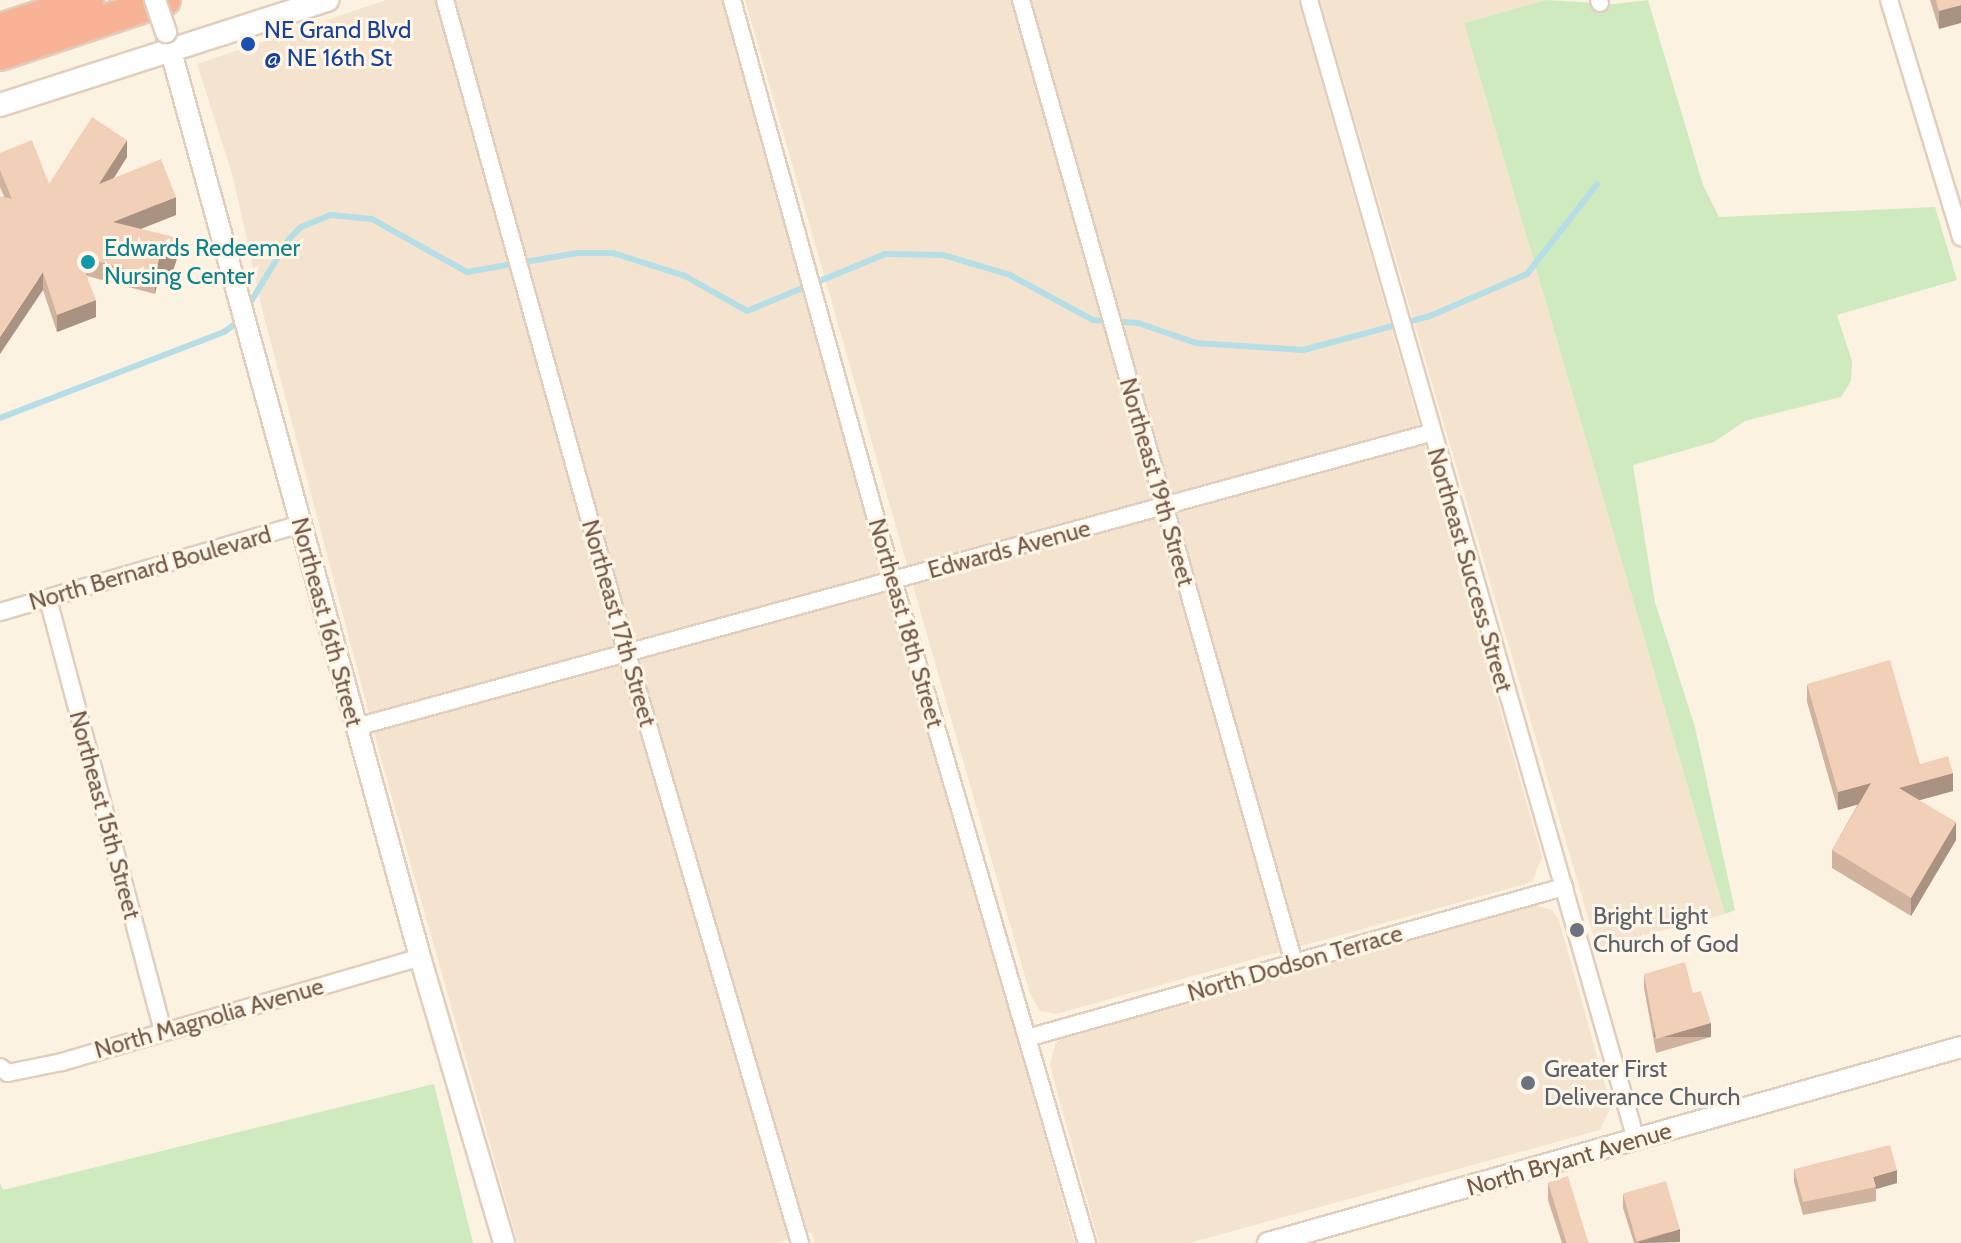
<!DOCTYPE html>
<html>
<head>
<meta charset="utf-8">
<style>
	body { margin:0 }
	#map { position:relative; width:1961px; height:1243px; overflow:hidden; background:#fcf2e1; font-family:Cabin,sans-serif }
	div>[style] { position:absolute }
	.residential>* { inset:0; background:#f4e4cf }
	.green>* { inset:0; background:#d0eabf }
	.stream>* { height:6px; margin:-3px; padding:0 3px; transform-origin:3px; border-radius:3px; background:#b5dee6 }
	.roads { filter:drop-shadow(2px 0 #e1cebd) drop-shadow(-2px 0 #e1cebd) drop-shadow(0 2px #e1cebd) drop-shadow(0 -2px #e1cebd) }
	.minor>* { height:16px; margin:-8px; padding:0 8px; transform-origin:8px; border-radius:8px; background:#fff }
	.tertiary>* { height:20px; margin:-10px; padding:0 10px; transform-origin:10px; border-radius:10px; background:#fff }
	.secondary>* { height:22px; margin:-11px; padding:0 11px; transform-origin:11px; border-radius:11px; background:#fff }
	.motorway>* { height:30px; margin:-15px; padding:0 15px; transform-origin:15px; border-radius:15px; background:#f8b296 }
	.bridges { filter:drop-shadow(2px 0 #e1cebd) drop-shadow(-2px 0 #e1cebd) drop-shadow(0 2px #e1cebd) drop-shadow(0 -2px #e1cebd) }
	.tertiary-bridge>* { height:20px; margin:-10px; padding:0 10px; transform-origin:10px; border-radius:10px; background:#fff }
	.wall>* { inset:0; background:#d0b39e }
	.shaded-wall>* { inset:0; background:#a99281; transform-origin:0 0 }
	.building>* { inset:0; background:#f2d0b8; transform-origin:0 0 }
	.dots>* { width:22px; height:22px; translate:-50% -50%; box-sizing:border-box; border:4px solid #fff6e7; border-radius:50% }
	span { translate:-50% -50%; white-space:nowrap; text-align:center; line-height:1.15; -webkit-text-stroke:6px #fff6e7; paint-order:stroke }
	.transit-label { font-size:24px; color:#164399 }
	.left { translate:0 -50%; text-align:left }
	.culture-label { font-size:24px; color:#0d838f }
	.street-label { font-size:24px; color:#745848 }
	.worship-label { font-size:24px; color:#5b616d }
</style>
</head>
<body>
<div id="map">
	<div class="residential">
		<i style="clip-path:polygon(386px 0,723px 0,1075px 1243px,815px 1243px,811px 1232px,777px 1243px,518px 1243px,380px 755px,263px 313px,233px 177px,197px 64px)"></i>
		<i style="clip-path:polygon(745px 0,1298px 0,1542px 857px,1532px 882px,1056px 1014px,1040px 1011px,1030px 994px)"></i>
		<i style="clip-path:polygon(1320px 0,1547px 0,1464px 23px,1725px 914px,1597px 948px)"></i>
		<i style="clip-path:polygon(1535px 905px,1552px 910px,1559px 920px,1611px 1106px,1600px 1130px,1189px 1243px,1099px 1243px,1050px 1066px,1055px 1044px,1062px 1038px)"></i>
	</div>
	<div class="green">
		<i style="clip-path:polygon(1547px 0,1614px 4px,1648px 0,1703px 185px,1719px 217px,1935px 207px,1957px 280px,1837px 315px,1852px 361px,1851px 381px,1841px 397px,1745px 421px,1714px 442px,1633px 465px,1655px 602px,1695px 727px,1735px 910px,1725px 914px,1464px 23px)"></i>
		<i style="clip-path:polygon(434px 1084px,473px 1243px,0 1243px,0 1183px,3px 1190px)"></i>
	</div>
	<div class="stream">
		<i style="left:247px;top:308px;width:81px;rotate:-58.7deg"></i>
		<i style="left:289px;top:239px;width:17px;rotate:-45deg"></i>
		<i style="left:301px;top:227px;width:32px;rotate:-22deg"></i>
		<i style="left:331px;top:215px;width:41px;rotate:5.6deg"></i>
		<i style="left:372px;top:219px;width:109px;rotate:29.2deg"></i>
		<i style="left:467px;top:272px;width:112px;rotate:-9.8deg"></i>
		<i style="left:577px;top:253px;width:36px"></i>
		<i style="left:613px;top:253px;width:76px;rotate:17.7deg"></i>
		<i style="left:685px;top:276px;width:71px;rotate:29.4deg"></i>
		<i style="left:747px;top:311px;width:149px;rotate:-22.4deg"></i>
		<i style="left:885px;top:254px;width:58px;rotate:1deg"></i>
		<i style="left:943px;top:255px;width:70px;rotate:16.6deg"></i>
		<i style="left:1010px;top:275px;width:94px;rotate:28.5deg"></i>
		<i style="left:1093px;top:320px;width:45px;rotate:3.8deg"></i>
		<i style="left:1138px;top:323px;width:61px;rotate:19deg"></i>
		<i style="left:1196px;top:343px;width:107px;rotate:3.7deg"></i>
		<i style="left:1303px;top:350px;width:131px;rotate:-15deg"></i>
		<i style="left:1430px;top:316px;width:106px;rotate:-23.4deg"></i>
		<i style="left:1527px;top:274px;width:114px;rotate:-52.1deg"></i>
		<i style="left:0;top:418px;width:240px;rotate:-21deg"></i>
		<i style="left:224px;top:332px;width:19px;rotate:-36deg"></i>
	</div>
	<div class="roads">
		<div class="minor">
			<i style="left:445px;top:0;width:679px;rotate:74.45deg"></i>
			<i style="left:627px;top:654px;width:614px;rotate:73.63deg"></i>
			<i style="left:732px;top:0;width:602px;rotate:74.49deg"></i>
			<i style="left:893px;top:580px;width:691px;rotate:73.69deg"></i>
			<i style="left:1021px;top:0;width:1001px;rotate:74.17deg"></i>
			<i style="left:1309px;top:0;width:1186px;rotate:73.99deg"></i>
			<i style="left:1599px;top:0;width:3px;rotate:72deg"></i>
			<i style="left:1889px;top:0;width:248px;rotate:73.1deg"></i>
			<i style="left:48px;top:599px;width:447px;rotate:75.1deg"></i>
			<i style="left:0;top:612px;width:313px;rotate:-16.3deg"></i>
			<i style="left:356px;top:727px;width:1114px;rotate:-15.31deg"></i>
			<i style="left:1027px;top:1038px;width:558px;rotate:-15.71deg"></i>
			<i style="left:0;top:1067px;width:10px;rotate:37deg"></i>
			<i style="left:8px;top:1073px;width:55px;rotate:-11.5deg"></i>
			<i style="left:62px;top:1062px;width:373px;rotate:-16.3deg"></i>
		</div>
		<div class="tertiary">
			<i style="left:167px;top:37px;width:954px;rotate:74.62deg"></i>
			<i style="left:420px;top:957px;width:298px;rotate:73.6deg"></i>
			<i style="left:1268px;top:1243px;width:720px;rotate:-15.79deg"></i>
		</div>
		<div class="secondary">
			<i style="left:0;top:105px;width:344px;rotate:-17.8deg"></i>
		</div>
		<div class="motorway">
			<i style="left:0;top:29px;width:93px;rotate:-18.2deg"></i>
			<i style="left:0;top:55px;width:174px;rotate:-18.4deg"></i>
		</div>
	</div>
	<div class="bridges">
		<div class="tertiary-bridge">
			<i style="left:155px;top:0;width:34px;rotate:71deg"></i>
		</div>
	</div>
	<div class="wall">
		<i style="clip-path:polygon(1930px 0,1961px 0,1939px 29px)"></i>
		<i style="clip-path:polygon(0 153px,49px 184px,127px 157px,114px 178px,176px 215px,140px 229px,178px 255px,173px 271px,159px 276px,155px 294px,87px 276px,96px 317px,57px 332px,43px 290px,0 187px)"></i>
		<i style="clip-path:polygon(1807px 684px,1920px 764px,1953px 791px,1919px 800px,1956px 840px,1911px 916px,1832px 868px,1832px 850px,1858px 804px,1838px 810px,1807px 702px)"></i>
		<i style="clip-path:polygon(1644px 974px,1693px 993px,1711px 1037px,1656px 1053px,1644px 988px)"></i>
		<i style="clip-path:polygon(1794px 1169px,1897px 1183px,1876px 1189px,1876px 1201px,1803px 1215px,1794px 1182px)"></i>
		<i style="clip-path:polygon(1548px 1182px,1589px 1243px,1562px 1243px,1548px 1200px)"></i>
		<i style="clip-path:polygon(1623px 1194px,1680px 1242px,1634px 1243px,1623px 1208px)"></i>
	</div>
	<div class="shaded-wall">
		<i style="clip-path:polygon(1961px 5px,1961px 23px,1939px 29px,1939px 11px)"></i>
		<i style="clip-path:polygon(127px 140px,127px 157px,99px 201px,99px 184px)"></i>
		<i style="clip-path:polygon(176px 197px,176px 215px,113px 240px,113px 222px)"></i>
		<i style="clip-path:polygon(178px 238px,178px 255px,173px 271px,159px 276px,155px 294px,155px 277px,159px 259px)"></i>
		<i style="clip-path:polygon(43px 272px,43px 290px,0 354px,0 337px)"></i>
		<i style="clip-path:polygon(96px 300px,96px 317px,57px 332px,57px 315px)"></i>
		<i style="clip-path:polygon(1953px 773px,1953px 791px,1899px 806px,1899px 788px)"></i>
		<i style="clip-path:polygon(1871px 783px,1871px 801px,1838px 810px,1838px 792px)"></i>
		<i style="clip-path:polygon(1956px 822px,1956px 840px,1911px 916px,1911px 898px)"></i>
		<i style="left:1711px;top:1023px;width:14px;height:57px;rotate:90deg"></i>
		<i style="clip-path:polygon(1897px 1170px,1897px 1183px,1876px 1189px,1873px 1177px)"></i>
		<i style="clip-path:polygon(1680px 1229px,1680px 1242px,1638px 1243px,1638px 1242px)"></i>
	</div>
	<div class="building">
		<i style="clip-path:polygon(1936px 0,1961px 0,1961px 5px,1939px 11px)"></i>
		<i style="clip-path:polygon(92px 117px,127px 140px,99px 184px,161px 159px,176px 197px,113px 222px,178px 238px,173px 254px,159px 259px,155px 277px,79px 256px,96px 300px,57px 315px,43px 272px,0 337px,0 196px,12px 199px,0 170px,0 153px,32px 140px,49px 184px)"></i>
		<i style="clip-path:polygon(1890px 660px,1920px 764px,1948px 756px,1953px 773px,1899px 788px,1956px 822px,1911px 898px,1832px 850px,1871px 783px,1838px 792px,1807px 684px)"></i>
		<i style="clip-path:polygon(1685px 962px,1693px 993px,1701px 991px,1711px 1023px,1656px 1039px,1644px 974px)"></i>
		<i style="clip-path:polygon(1890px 1145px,1897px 1170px,1873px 1177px,1876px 1187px,1803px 1202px,1794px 1169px)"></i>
		<i style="left:1568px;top:1176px;width:70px;height:21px;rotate:73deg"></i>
		<i style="left:1666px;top:1181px;width:50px;height:45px;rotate:74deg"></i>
	</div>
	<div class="dots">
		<i style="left:248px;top:44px;background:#1a4fb4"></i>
		<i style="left:88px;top:262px;background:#0f9aa8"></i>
		<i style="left:1577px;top:930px;background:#6b7280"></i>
		<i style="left:1528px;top:1083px;background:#6b7280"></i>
	</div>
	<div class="transit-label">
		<span class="left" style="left:264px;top:44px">NE Grand Blvd<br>@ NE 16th St</span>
	</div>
	<div class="culture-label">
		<span class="left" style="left:104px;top:262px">Edwards Redeemer<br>Nursing Center</span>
	</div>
	<div class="street-label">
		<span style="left:1157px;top:482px;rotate:74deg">Northeast 19th Street</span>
		<span style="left:1009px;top:549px;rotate:-15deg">Edwards Avenue</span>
		<span style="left:150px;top:568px;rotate:-16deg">North Bernard Boulevard</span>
		<span style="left:1470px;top:570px;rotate:74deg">Northeast Success Street</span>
		<span style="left:327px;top:622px;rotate:75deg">Northeast 16th Street</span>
		<span style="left:619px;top:623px;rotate:74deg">Northeast 17th Street</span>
		<span style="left:906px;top:623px;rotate:74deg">Northeast 18th Street</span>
		<span style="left:105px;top:815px;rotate:75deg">Northeast 15th Street</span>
		<span style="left:1295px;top:963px;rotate:-16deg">North Dodson Terrace</span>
		<span style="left:209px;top:1018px;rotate:-16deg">North Magnolia Avenue</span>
		<span style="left:1569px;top:1159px;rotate:-16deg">North Bryant Avenue</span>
	</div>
	<div class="worship-label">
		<span class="left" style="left:1593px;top:930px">Bright Light<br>Church of God</span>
		<span class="left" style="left:1544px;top:1083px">Greater First<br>Deliverance Church</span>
	</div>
</div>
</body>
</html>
